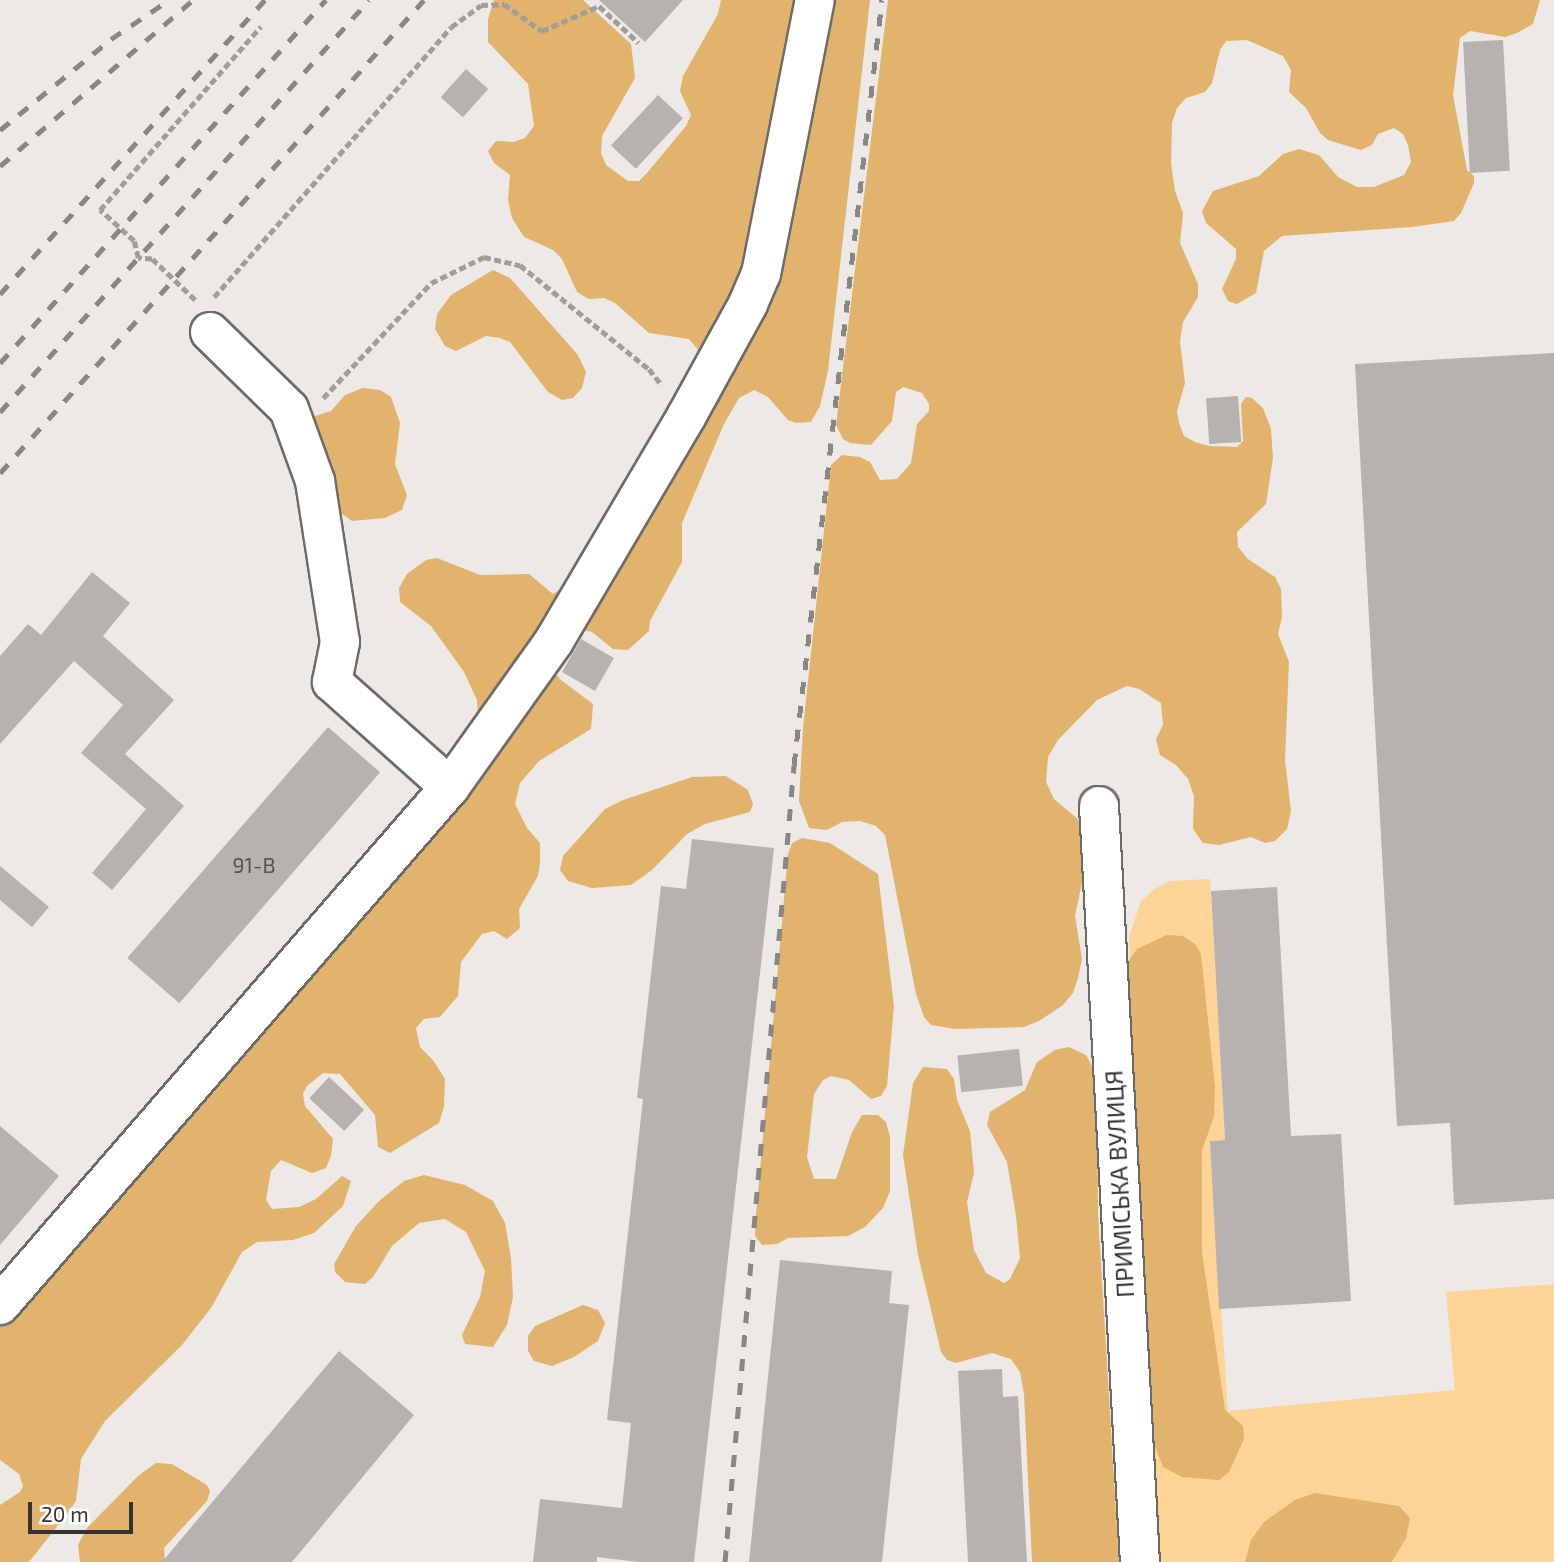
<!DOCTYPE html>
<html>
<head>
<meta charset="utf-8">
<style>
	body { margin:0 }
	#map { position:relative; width:1554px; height:1562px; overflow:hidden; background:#ece9e6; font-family:"Exo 2",sans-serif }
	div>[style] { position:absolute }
	.green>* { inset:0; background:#fdd396 }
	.forest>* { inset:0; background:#e2b36c }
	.building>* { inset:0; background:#b5b2af; transform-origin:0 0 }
	.path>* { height:4.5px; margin-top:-2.25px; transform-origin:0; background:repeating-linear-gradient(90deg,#a09d9b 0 7px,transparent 0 10.5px) }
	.roads { filter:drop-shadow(2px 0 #6d6b68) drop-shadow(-2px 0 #6d6b68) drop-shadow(0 2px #6d6b68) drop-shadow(0 -2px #6d6b68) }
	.minor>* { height:38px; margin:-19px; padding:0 19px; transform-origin:19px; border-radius:19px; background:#fff }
	.rail>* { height:5px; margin-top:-2.5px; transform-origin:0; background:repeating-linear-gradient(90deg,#898785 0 12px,transparent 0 24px) }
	span { translate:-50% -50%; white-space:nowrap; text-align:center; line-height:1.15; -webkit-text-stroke:5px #fff; paint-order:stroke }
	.number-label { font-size:21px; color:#545351 }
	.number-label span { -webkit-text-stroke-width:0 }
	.street-label { font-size:24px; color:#343332 }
	.scale { position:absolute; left:28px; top:1502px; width:105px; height:32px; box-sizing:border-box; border:4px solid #343332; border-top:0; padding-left:9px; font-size:21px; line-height:24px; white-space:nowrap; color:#343332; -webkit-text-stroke:5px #fff; paint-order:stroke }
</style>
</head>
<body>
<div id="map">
	<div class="green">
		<i style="clip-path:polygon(1210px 879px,1225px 1140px,1210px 1141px,1228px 1411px,1455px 1390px,1446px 1292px,1554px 1284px,1554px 1562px,1155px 1562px,1129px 937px,1141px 901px,1155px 889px,1170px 881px)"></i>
	</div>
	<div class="forest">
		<i style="clip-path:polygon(494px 0,583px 0,631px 44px,635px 78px,602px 136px,601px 153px,606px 165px,628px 181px,639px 181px,647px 173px,686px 126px,691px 115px,680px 91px,683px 76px,718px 14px,721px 0,870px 0,828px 371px,820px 406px,811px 422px,796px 423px,788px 420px,768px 397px,754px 390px,739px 398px,724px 424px,682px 523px,682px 562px,650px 621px,649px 631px,628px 650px,613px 649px,592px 632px,584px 630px,557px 666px,556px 674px,561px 680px,593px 704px,591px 729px,539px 761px,520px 783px,515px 804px,527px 828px,540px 843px,540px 863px,538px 876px,519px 909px,520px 928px,507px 939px,494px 931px,482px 934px,461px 962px,458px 996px,440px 1017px,424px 1019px,416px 1028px,420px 1047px,433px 1060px,445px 1079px,444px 1107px,439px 1123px,390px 1153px,378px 1147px,375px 1115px,340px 1074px,323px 1073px,307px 1086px,303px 1094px,305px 1106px,333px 1139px,331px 1156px,326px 1168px,312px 1173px,281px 1160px,271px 1171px,266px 1200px,272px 1209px,299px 1207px,316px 1199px,342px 1176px,351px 1181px,343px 1206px,314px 1233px,293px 1240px,257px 1242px,242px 1252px,211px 1308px,182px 1345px,105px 1421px,81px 1459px,76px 1501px,63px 1519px,29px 1562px,0 1562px,0 1505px,20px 1492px,23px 1486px,19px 1474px,0 1460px,0 1318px,467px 747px,478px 715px,477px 700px,464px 672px,431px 626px,400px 602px,399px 588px,407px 574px,426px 560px,437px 558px,480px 575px,529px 574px,553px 594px,564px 587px,699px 365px,699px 351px,689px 339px,649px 333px,615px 303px,604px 298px,589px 299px,577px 292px,562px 259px,553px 250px,524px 237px,512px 218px,508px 200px,510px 175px,494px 163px,488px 151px,496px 141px,514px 142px,525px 138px,534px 126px,528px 84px,488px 42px,488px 19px)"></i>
		<i style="clip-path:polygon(888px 0,1540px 0,1533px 24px,1517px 33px,1505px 37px,1470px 31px,1460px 38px,1453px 95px,1467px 170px,1474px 176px,1474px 183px,1461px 213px,1454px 221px,1412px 227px,1282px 236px,1264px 251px,1256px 293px,1237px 304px,1228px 301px,1222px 289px,1236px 259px,1236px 249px,1206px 223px,1202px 211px,1213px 191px,1259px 176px,1283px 154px,1299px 149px,1319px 155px,1338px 177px,1357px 187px,1374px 187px,1404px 175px,1411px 162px,1408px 145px,1403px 134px,1394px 128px,1378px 134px,1372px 145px,1361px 150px,1328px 140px,1320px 133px,1306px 108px,1289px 92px,1291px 70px,1283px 56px,1247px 40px,1226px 41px,1220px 50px,1212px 83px,1205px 92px,1186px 98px,1177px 108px,1172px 123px,1171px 163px,1175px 191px,1183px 213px,1180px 243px,1198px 284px,1198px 297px,1183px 322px,1180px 341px,1185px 383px,1177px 411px,1179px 423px,1184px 436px,1195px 442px,1209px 446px,1237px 447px,1243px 441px,1241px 404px,1246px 397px,1252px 398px,1263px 408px,1271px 429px,1273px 458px,1266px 504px,1237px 532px,1238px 547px,1248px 559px,1275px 577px,1281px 589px,1282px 617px,1278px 634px,1289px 662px,1285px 760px,1291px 811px,1287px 829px,1275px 841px,1265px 843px,1251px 837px,1219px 845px,1203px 843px,1193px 829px,1194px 796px,1188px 779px,1176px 765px,1160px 755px,1156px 739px,1163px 725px,1161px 703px,1139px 689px,1127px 686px,1097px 700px,1058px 740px,1048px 757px,1046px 782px,1054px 799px,1086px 826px,1088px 854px,1075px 916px,1082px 959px,1078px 978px,1073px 993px,1063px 1005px,1039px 1021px,1024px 1027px,955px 1029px,931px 1025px,924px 1017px,916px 994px,885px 835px,876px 826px,860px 821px,842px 822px,827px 830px,809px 828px,799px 801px,803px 728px,831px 465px,842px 455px,860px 457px,870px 462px,880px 480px,897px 479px,911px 463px,917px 424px,929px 411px,929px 404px,922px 393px,903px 387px,896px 392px,892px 421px,871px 445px,850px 443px,843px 439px,836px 425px)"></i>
		<i style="clip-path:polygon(493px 270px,510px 278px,578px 355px,586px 372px,582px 388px,573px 398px,562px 400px,548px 392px,510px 342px,500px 338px,486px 336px,456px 351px,445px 346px,435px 329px,437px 314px,451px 295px)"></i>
		<i style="clip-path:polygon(363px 388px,380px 390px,391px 397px,400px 423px,395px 464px,407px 495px,402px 510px,385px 518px,352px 521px,334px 508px,310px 433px,315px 416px,331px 411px,345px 395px)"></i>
		<i style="clip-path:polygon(726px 776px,748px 790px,753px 804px,750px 812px,705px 824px,687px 834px,652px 870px,631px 885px,592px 888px,568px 881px,560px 870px,563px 856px,605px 809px,623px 800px,692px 777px)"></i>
		<i style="clip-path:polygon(802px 838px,830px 843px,878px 874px,894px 1006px,887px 1086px,881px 1096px,871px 1099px,849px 1080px,831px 1076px,823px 1080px,814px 1094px,807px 1157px,814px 1179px,836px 1179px,852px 1132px,862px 1115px,878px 1115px,886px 1122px,890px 1137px,890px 1191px,883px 1208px,865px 1227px,848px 1236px,788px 1238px,777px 1244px,762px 1245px,755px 1236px,756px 1215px,788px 854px,792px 843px)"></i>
		<i style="clip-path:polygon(1167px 935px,1183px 936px,1195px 944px,1201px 954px,1215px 1087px,1214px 1117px,1202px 1150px,1202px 1252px,1225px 1410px,1243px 1426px,1244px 1439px,1229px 1472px,1219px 1480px,1182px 1477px,1163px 1467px,1152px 1439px,1124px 967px,1137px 949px)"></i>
		<i style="clip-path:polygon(1069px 1047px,1086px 1055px,1093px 1068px,1097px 1102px,1098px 1214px,1119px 1562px,1032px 1562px,1024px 1394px,1020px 1372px,1011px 1359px,992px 1353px,956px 1363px,947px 1360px,941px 1352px,918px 1255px,903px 1155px,913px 1083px,923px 1067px,947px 1069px,954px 1079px,957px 1100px,970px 1131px,974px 1173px,967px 1202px,974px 1250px,986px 1273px,1004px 1283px,1010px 1279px,1020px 1258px,1016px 1216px,1007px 1162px,987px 1125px,990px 1112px,1025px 1090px,1037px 1062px,1055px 1050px)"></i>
		<i style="clip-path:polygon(424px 1175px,465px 1185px,493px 1201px,505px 1223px,511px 1258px,513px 1297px,507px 1325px,493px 1347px,465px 1344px,462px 1335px,480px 1297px,485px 1271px,466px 1232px,445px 1219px,419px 1223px,392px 1246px,373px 1277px,365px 1284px,345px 1282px,335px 1272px,334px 1264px,356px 1226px,379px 1201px,404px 1181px)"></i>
		<i style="clip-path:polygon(583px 1305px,598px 1310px,605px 1323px,598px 1341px,574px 1357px,552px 1366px,534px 1361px,528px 1351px,528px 1336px,535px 1326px)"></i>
		<i style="clip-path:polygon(156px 1463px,172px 1464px,207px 1485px,210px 1491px,207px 1501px,164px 1548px,165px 1562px,80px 1562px,78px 1545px,87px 1528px,138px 1476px)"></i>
		<i style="clip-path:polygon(1315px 1493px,1399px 1506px,1410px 1518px,1406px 1538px,1392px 1562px,1245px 1562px,1251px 1540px,1264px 1522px,1295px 1500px)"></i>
	</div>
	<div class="building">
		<i style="clip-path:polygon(599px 0,683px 0,645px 42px)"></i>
		<i style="left:1503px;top:40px;width:131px;height:40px;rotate:87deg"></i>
		<i style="left:466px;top:69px;width:30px;height:38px;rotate:42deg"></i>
		<i style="left:658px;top:95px;width:34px;height:69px;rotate:43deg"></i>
		<i style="clip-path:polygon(1554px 353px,1554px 1199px,1454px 1205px,1450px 1123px,1397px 1126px,1355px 364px)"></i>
		<i style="left:1238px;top:396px;width:46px;height:32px;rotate:86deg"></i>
		<i style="clip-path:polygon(92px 572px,130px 603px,103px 636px,174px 700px,125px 754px,184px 806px,112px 890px,92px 873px,146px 809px,81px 753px,123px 705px,74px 661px,0 744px,0 656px,28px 624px,41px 635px)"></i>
		<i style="left:581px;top:639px;width:38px;height:38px;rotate:30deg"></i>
		<i style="left:328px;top:727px;width:69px;height:306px;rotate:41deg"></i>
		<i style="clip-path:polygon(692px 839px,774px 848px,694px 1562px,639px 1562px,597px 1557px,597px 1562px,533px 1562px,540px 1499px,622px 1508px,631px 1423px,607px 1420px,643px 1099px,637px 1098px,661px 886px,686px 889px)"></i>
		<i style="clip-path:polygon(0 866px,49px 907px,32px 927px,0 900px)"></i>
		<i style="clip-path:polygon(1277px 887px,1291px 1136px,1341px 1134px,1351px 1301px,1219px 1309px,1210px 1141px,1225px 1140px,1211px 891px)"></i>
		<i style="left:1019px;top:1049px;width:37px;height:62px;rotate:84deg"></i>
		<i style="left:329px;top:1077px;width:48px;height:29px;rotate:43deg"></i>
		<i style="clip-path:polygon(0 1126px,59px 1176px,0 1245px)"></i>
		<i style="clip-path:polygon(780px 1260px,892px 1271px,889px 1303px,909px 1305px,882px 1562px,749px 1562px)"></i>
		<i style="clip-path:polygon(339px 1351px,414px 1415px,292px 1562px,162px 1562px)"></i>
		<i style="clip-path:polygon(1002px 1369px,1003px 1397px,1018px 1396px,1027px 1562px,968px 1562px,958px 1371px)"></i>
	</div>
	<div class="path">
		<i style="left:214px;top:297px;width:359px;rotate:-48.7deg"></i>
		<i style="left:451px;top:27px;width:37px;rotate:-36deg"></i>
		<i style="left:481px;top:5px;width:23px;rotate:-2deg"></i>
		<i style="left:504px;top:4px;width:47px;rotate:35.4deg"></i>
		<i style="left:542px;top:31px;width:62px;rotate:-23.7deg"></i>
		<i style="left:599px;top:6px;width:54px;rotate:42.8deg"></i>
		<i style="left:195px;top:300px;width:59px;rotate:-136.4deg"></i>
		<i style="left:152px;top:259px;width:14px;rotate:-176deg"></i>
		<i style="left:138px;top:258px;width:17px;rotate:-103deg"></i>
		<i style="left:134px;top:241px;width:46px;rotate:-137.6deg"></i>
		<i style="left:100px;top:210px;width:244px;rotate:-48.8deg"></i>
		<i style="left:323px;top:398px;width:158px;rotate:-46.8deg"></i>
		<i style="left:431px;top:283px;width:59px;rotate:-26.1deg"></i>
		<i style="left:484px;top:257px;width:37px;rotate:13deg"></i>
		<i style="left:520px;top:265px;width:166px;rotate:38.9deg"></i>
		<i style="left:649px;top:369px;width:21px;rotate:51deg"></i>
	</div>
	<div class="roads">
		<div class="minor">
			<i style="left:210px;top:332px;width:110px;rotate:44.3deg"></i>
			<i style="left:289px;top:409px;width:77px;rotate:70.1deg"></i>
			<i style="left:315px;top:481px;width:163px;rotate:81.2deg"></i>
			<i style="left:340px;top:642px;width:41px;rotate:101.3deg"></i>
			<i style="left:332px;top:682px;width:158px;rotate:41.7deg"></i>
			<i style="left:1099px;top:806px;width:757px;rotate:86.9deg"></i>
			<i style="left:0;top:1305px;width:686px;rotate:-49.02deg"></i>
			<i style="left:450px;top:787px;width:179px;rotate:-54.5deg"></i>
			<i style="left:554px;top:641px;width:260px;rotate:-59.5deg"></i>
			<i style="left:686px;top:417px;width:129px;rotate:-61.2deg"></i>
			<i style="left:748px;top:304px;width:33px;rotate:-67deg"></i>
			<i style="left:761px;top:274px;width:279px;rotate:-78.9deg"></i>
		</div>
	</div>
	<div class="rail">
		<i style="left:0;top:130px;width:144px;rotate:-39.3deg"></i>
		<i style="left:111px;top:39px;width:70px;rotate:-33.9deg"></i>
		<i style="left:0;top:166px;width:255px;rotate:-40.7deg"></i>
		<i style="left:0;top:294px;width:396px;rotate:-48deg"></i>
		<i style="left:0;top:363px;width:488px;rotate:-48.1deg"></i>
		<i style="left:0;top:412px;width:553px;rotate:-48.15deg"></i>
		<i style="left:0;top:473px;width:635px;rotate:-48.13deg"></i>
		<i style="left:725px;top:1562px;width:800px;rotate:-85.05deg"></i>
		<i style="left:794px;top:765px;width:770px;rotate:-83.44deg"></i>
	</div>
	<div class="number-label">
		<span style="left:254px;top:865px">91-В</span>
	</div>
	<div class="street-label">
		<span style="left:1119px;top:1184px;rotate:-93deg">ПРИМІСЬКА ВУЛИЦЯ</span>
	</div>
	<div class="scale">20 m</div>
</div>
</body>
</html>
